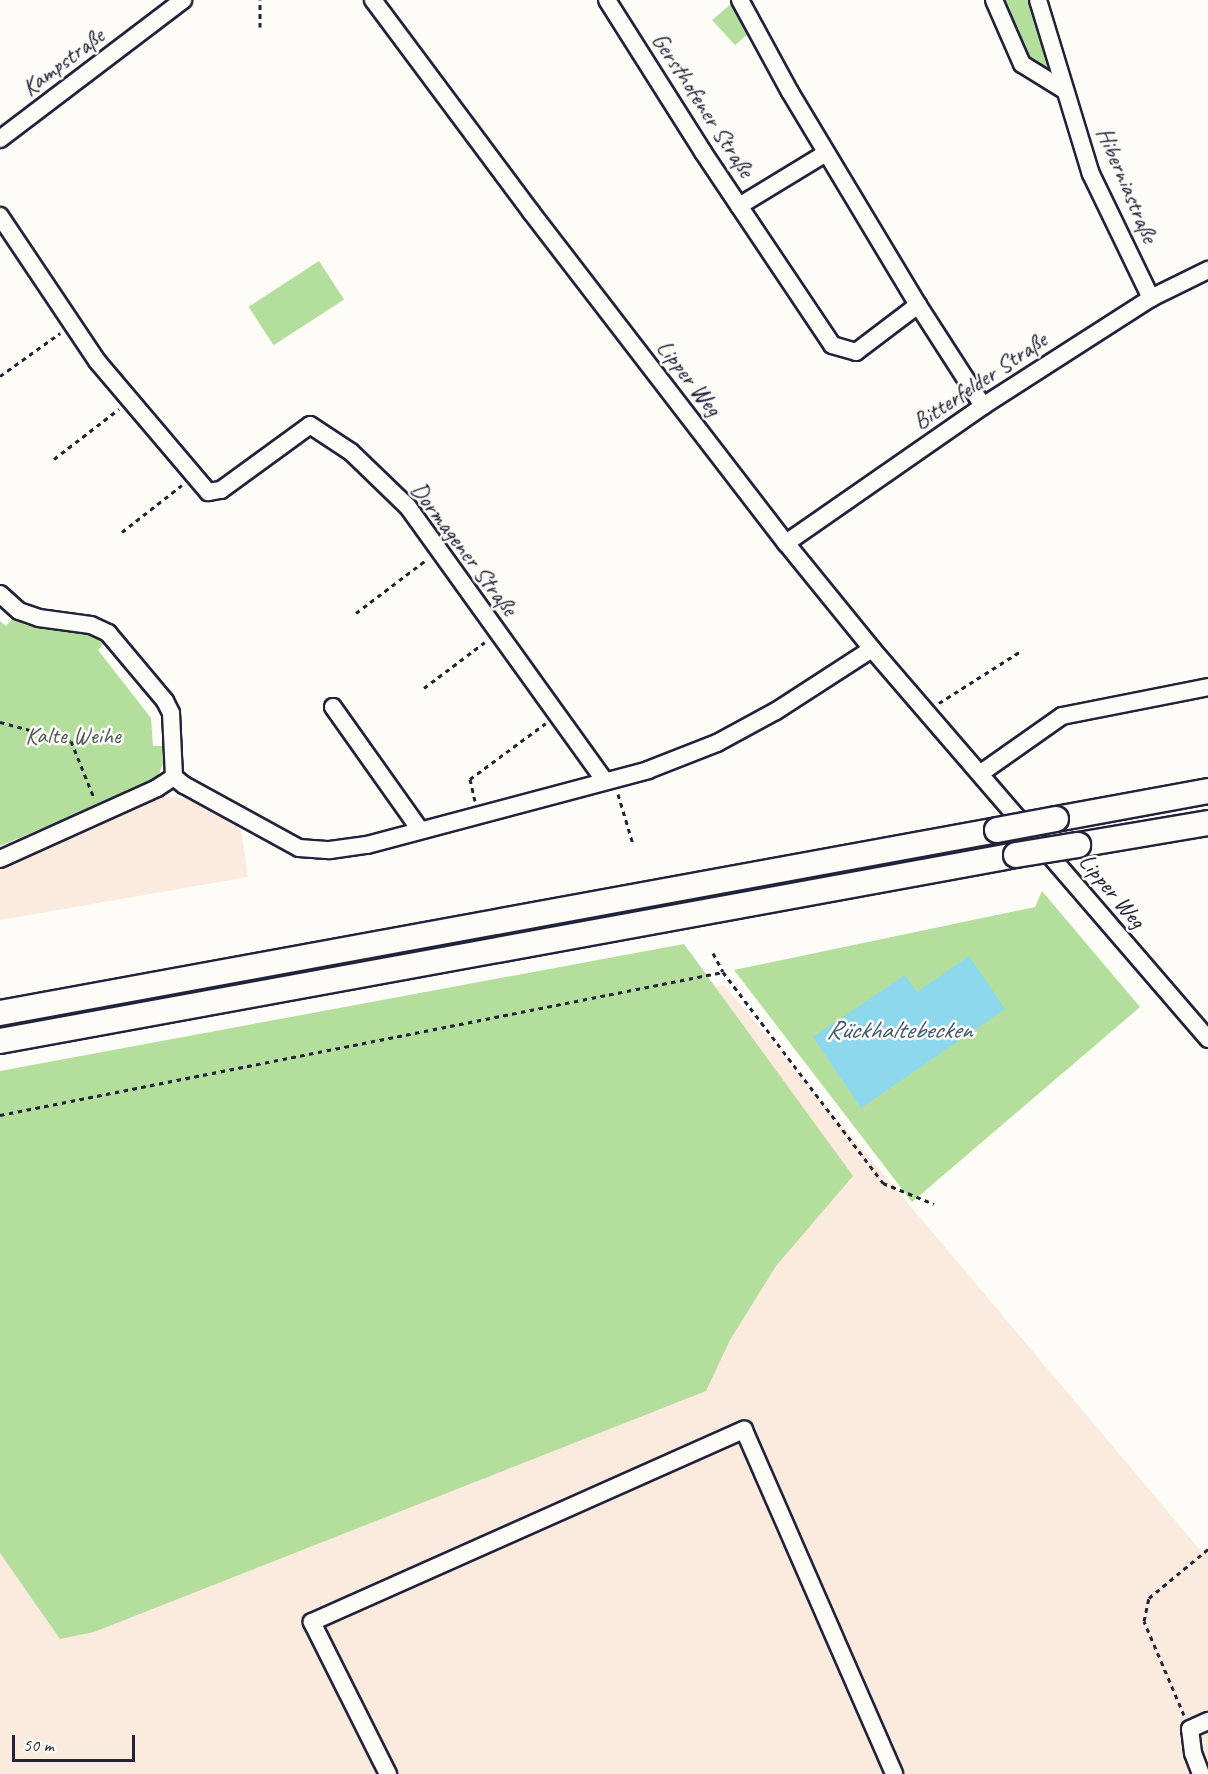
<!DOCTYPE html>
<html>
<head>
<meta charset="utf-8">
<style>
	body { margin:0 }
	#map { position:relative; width:1208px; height:1774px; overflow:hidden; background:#fdfcf7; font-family:Caveat,sans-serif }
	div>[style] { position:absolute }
	.built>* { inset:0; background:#faebde }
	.green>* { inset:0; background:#b4de9b; transform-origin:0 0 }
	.water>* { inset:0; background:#8dd8ed }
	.path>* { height:3px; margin-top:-1.5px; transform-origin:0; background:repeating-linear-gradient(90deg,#22223b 0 4.5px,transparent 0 9px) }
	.roads { filter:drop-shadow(2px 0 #22223b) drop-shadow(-2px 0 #22223b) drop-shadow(0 2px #22223b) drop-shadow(0 -2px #22223b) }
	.minor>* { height:16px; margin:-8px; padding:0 8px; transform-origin:8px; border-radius:8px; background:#fdfcf7 }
	.highway>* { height:24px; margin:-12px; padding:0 12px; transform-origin:12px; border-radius:12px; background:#fdfcf7 }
	.bridges { filter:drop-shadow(2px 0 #22223b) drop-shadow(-2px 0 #22223b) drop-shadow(0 2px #22223b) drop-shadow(0 -2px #22223b) }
	.highway-bridge>* { height:24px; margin:-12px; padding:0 12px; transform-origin:12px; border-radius:12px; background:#fdfcf7 }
	span { translate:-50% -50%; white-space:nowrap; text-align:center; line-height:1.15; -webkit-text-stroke:5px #fdfcf7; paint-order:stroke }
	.street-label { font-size:24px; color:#22223b }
	.park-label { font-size:24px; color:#4e5a58 }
	.water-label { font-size:26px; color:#425970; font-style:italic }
	.scale { position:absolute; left:12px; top:1735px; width:123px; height:27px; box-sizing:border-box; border:3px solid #22223b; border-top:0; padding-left:8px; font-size:18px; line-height:21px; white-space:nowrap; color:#22223b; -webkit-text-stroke:4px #fdfcf7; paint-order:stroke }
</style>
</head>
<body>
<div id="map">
	<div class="built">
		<i style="clip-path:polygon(160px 797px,178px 797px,202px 804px,241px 830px,248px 877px,0 920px,0 866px)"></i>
		<i style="clip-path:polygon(724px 985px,1201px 1551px,1208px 1549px,1208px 1774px,0 1774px,0 1137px)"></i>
	</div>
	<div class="green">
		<i style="clip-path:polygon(1001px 0,1030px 0,1048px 61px,1046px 68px,1032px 65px)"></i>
		<i style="clip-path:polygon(732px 3px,748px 34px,735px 45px,712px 20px)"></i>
		<i style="left:319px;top:261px;width:46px;height:84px;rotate:57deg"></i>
		<i style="clip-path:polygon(14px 617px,25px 625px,95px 635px,106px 641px,98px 650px,151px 718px,153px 746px,165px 746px,166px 755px,159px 774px,145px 785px,0 846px,0 621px,6px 626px)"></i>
		<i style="clip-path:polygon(1042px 891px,1140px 1007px,912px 1202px,734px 970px,1035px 907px)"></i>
		<i style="clip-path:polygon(684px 944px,853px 1176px,776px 1266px,730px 1340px,706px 1391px,94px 1632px,60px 1639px,0 1553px,0 1071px)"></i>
	</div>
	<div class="water">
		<i style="clip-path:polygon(969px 956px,1005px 1009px,861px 1108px,813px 1037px,905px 975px,917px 992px)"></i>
	</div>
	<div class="path">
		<i style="left:260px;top:27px;width:27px;rotate:-90deg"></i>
		<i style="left:0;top:376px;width:74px;rotate:-35.6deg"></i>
		<i style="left:54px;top:459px;width:82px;rotate:-37.6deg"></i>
		<i style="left:122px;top:532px;width:76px;rotate:-38.1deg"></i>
		<i style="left:356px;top:613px;width:88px;rotate:-37.1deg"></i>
		<i style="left:424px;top:688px;width:76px;rotate:-37deg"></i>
		<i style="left:939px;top:703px;width:97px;rotate:-32.4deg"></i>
		<i style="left:0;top:722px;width:73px;rotate:15deg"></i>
		<i style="left:71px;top:741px;width:61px;rotate:68deg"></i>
		<i style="left:618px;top:794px;width:52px;rotate:73.3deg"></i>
		<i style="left:475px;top:801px;width:23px;rotate:-103deg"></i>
		<i style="left:470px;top:779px;width:94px;rotate:-36.4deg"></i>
		<i style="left:713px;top:953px;width:21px;rotate:62deg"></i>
		<i style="left:0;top:1115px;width:737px;rotate:-11.19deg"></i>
		<i style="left:723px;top:972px;width:265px;rotate:52.8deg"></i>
		<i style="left:883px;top:1183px;width:55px;rotate:22.4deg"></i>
		<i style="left:1184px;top:1715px;width:102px;rotate:-113.1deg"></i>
		<i style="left:1144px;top:1621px;width:24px;rotate:-78deg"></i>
		<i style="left:1149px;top:1598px;width:77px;rotate:-39.7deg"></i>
	</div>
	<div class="roads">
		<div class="minor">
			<i style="left:373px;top:0;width:264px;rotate:53.3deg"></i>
			<i style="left:531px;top:212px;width:418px;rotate:52.4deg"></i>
			<i style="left:786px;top:543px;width:136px;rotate:50.9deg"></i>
			<i style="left:872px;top:649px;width:515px;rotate:49.25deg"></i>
			<i style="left:607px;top:0;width:180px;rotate:57.7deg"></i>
			<i style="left:703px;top:152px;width:232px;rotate:56.2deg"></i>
			<i style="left:832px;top:345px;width:25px;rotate:16deg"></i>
			<i style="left:856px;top:352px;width:78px;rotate:-37.2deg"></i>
			<i style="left:740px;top:0;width:105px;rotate:61.5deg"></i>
			<i style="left:790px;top:92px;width:249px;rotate:59deg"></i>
			<i style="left:918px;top:305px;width:120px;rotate:57.2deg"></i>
			<i style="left:994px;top:0;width:70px;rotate:66.4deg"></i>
			<i style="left:1022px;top:64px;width:49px;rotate:31.8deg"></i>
			<i style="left:1038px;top:0;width:182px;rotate:73.1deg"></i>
			<i style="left:1091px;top:174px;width:138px;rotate:64.2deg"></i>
			<i style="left:0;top:139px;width:230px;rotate:-37.2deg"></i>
			<i style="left:739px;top:206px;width:102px;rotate:-31.3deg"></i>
			<i style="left:0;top:216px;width:174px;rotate:56.2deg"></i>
			<i style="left:97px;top:361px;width:172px;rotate:49.7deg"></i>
			<i style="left:208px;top:492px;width:13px;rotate:-9deg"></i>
			<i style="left:221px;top:490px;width:110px;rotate:-36.1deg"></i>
			<i style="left:310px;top:425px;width:49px;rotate:33.4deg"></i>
			<i style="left:351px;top:452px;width:79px;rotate:44deg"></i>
			<i style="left:408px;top:507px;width:337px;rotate:54.3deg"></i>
			<i style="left:786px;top:543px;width:240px;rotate:-34.8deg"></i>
			<i style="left:983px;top:406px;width:200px;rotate:-32.7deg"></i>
			<i style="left:1151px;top:298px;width:64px;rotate:-26.2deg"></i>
			<i style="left:0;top:594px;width:25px;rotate:42deg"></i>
			<i style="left:19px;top:611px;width:21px;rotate:19deg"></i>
			<i style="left:39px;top:618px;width:52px;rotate:7.7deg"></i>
			<i style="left:91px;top:625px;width:19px;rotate:25deg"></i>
			<i style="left:108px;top:633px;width:89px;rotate:50deg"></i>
			<i style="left:165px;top:701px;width:13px;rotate:63deg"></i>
			<i style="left:171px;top:713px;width:64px;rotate:87.3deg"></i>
			<i style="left:174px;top:777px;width:13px;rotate:39deg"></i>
			<i style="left:184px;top:785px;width:131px;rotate:28.7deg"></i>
			<i style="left:299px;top:848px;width:31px;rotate:4deg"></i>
			<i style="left:330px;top:850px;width:37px;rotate:-8deg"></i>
			<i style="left:367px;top:845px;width:291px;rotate:-14.9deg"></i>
			<i style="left:648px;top:770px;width:74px;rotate:-21.4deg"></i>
			<i style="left:717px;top:743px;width:67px;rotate:-28.5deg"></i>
			<i style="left:776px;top:711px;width:114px;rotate:-32.9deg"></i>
			<i style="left:333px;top:707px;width:151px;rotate:54.7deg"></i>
			<i style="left:981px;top:773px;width:99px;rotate:-35.1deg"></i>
			<i style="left:1062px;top:716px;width:149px;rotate:-11.2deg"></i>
			<i style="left:0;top:859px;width:172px;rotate:-24.3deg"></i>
			<i style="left:157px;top:788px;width:20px;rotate:-33deg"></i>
			<i style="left:388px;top:1774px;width:170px;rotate:-116.6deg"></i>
			<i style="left:312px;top:1622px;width:473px;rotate:-24deg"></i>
			<i style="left:744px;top:1430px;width:375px;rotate:66.4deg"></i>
			<i style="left:1201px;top:1774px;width:22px;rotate:-111deg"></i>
			<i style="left:1193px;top:1753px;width:24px;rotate:-97deg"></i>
			<i style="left:1190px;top:1729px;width:20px;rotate:-24deg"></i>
		</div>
		<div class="highway">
			<i style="left:1056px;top:819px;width:155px;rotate:-10.4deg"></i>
			<i style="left:1078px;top:845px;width:132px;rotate:-9.6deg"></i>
			<i style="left:0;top:1013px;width:1014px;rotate:-10.4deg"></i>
			<i style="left:0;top:1041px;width:1033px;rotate:-10.37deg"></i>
		</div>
	</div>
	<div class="bridges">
		<div class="highway-bridge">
			<i style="left:997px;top:830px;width:60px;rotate:-10.6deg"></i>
			<i style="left:1016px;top:855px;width:63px;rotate:-9.2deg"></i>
		</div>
	</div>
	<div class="street-label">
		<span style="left:63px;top:62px;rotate:-37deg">Kampstraße</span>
		<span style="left:703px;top:105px;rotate:57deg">Gersthofener Straße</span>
		<span style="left:1127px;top:185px;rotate:67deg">Hiberniastraße</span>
		<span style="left:689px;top:378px;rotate:52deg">Lipper Weg</span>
		<span style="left:980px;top:381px;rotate:-34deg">Bitterfelder Straße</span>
		<span style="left:464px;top:549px;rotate:53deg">Dormagener Straße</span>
		<span style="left:1112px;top:891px;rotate:50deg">Lipper Weg</span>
	</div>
	<div class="park-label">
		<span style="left:73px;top:736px">Kalte Weihe</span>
	</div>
	<div class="water-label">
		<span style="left:899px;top:1030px">Rückhaltebecken</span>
	</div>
	<div class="scale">50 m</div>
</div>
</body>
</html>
